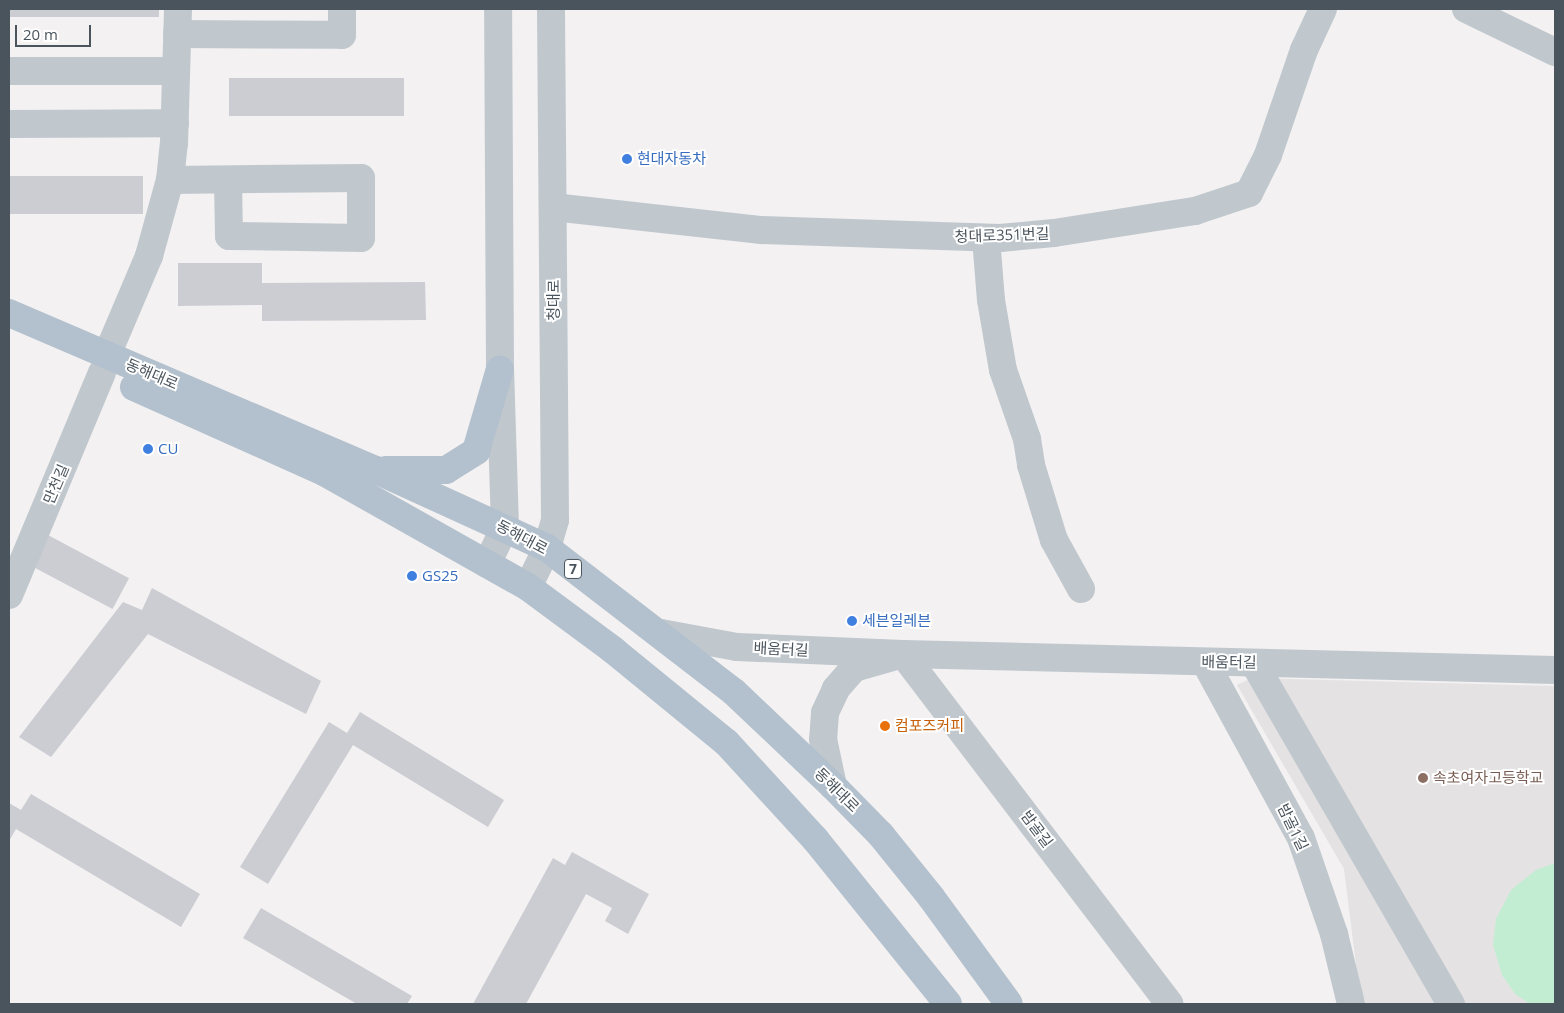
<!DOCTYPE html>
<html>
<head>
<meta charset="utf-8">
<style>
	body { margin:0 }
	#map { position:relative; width:1564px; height:1013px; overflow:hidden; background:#f3f1f1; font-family:"Open Sans","Noto Sans KR",sans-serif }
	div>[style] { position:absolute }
	.education>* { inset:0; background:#e4e2e2 }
	.green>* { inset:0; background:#c3edd3 }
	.building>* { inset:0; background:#cbcdd3; transform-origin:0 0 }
	.minor>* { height:28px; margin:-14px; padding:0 14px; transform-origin:14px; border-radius:14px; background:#c0c8ce }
	.major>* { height:28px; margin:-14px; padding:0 14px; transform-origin:14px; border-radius:14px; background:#b3c0cd }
	.dots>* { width:14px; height:14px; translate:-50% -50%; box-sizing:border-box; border:2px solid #fff; border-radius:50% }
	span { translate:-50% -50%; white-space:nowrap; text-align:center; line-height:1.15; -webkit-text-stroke:4px #fff; paint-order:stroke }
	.shield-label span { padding:1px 4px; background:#fff; border:1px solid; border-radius:4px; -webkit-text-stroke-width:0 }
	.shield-label { font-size:14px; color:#4a545d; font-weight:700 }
	.shop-label { font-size:15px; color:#366cbe }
	.left { translate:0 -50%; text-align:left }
	.street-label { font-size:15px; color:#4a545d }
	.food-label { font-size:15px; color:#c56008 }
	.education-label { font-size:15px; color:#785e54 }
	.frame { position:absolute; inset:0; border:10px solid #4a545d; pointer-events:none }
	.scale { position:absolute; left:15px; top:25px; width:76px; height:22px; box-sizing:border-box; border:2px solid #4a545d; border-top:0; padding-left:6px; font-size:15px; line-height:18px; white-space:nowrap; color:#4a545d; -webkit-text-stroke:4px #fff; paint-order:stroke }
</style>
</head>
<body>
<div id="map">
	<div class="education">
		<i style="clip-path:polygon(1252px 678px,1555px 686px,1555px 1004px,1366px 1004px,1358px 981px,1344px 869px,1237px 685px)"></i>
	</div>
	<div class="green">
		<i style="clip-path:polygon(1555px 863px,1555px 1004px,1530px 1004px,1515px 994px,1502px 975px,1493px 945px,1496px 919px,1511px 890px,1536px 870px)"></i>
	</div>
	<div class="building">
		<i style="left:9px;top:9px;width:150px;height:8px"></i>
		<i style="left:229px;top:78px;width:175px;height:38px"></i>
		<i style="left:9px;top:176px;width:134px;height:38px"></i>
		<i style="clip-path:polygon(178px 263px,262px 263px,262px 283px,425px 282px,426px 320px,262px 321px,262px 305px,178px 306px)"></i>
		<i style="left:46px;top:534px;width:94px;height:35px;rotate:28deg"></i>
		<i style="clip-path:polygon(152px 588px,321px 681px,306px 714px,148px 634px,51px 757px,19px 737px,123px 602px,142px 610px)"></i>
		<i style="clip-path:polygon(360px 712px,504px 800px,488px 827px,353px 745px,268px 884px,240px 867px,329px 722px,347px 733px)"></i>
		<i style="clip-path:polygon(31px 794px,200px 894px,181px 927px,16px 829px,9px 841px,9px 803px,21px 810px)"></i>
		<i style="clip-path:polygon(572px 852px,649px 894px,628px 934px,605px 921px,612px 908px,586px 894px,526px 1004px,473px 1004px,553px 858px,565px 865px)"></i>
		<i style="clip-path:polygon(261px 908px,412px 996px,407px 1004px,357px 1004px,243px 938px)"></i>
	</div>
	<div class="minor">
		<i style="left:1466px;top:9px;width:99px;rotate:25.8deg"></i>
		<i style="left:177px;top:34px;width:165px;rotate:0.3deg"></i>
		<i style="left:342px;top:35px;width:26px;rotate:-90deg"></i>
		<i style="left:9px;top:71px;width:167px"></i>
		<i style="left:9px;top:124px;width:166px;rotate:-0.3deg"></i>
		<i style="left:170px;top:180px;width:191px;rotate:-0.6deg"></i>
		<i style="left:361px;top:178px;width:60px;rotate:90deg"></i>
		<i style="left:361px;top:238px;width:132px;rotate:-179.1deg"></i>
		<i style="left:229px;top:236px;width:56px;rotate:-91deg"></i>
		<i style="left:553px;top:207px;width:208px;rotate:6.3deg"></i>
		<i style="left:760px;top:230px;width:240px;rotate:1.9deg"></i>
		<i style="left:1000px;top:238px;width:54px;rotate:-5.3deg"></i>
		<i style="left:1054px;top:233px;width:143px;rotate:-8.9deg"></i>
		<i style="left:1195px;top:211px;width:57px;rotate:-18.4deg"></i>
		<i style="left:1249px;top:193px;width:42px;rotate:-63.4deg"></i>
		<i style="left:1268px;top:155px;width:111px;rotate:-71.1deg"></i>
		<i style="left:1304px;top:50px;width:45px;rotate:-65.1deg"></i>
		<i style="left:986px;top:238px;width:62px;rotate:85.4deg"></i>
		<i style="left:991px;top:300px;width:71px;rotate:80.3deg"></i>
		<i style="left:1003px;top:370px;width:73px;rotate:70.8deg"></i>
		<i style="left:1027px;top:439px;width:26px;rotate:81deg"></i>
		<i style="left:1031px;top:465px;width:78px;rotate:73deg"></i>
		<i style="left:1054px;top:540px;width:56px;rotate:61.1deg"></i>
		<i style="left:107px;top:355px;width:108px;rotate:-67deg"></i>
		<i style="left:149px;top:256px;width:79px;rotate:-74.6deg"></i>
		<i style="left:170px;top:180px;width:36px;rotate:-84deg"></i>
		<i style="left:174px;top:144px;width:135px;rotate:-88.3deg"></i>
		<i style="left:487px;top:564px;width:41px;rotate:-64.1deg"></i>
		<i style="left:505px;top:527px;width:158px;rotate:-91.8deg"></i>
		<i style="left:500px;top:369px;width:360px;rotate:-90.3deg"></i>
		<i style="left:528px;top:587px;width:43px;rotate:-64deg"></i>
		<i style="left:547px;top:548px;width:29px;rotate:-74deg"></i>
		<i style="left:555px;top:520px;width:511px;rotate:-90.45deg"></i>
		<i style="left:9px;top:595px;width:241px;rotate:-67.3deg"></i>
		<i style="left:661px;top:633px;width:77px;rotate:10.4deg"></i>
		<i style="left:737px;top:647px;width:166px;rotate:2.4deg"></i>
		<i style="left:903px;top:654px;width:51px;rotate:164.1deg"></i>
		<i style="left:854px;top:668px;width:28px;rotate:131deg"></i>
		<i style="left:836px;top:689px;width:26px;rotate:115deg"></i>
		<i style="left:825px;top:713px;width:26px;rotate:94deg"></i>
		<i style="left:823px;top:739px;width:48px;rotate:78deg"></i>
		<i style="left:903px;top:654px;width:652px;rotate:1.41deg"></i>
		<i style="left:903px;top:654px;width:440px;rotate:52.7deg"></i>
		<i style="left:1205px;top:662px;width:200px;rotate:61.4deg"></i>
		<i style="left:1301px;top:838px;width:102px;rotate:71deg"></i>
		<i style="left:1334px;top:934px;width:72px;rotate:76.3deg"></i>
		<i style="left:1254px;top:663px;width:394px;rotate:60deg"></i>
	</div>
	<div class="major">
		<i style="left:9px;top:313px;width:399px;rotate:23.2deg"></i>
		<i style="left:376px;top:470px;width:188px;rotate:24.5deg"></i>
		<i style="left:547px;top:548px;width:236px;rotate:37.6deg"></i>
		<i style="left:734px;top:692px;width:137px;rotate:43.5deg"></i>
		<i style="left:833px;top:786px;width:69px;rotate:45.6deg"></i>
		<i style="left:881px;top:835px;width:80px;rotate:51.1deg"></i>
		<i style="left:931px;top:897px;width:132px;rotate:53.9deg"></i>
		<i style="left:134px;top:387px;width:208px;rotate:24.1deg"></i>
		<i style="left:324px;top:472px;width:234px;rotate:29.4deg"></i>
		<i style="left:528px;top:587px;width:106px;rotate:36.5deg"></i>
		<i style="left:613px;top:650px;width:146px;rotate:39.2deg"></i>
		<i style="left:726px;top:742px;width:132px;rotate:47.5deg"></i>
		<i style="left:815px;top:839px;width:212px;rotate:51.1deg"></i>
		<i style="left:386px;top:470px;width:60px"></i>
		<i style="left:446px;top:470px;width:36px;rotate:-32deg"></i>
		<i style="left:476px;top:451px;width:85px;rotate:-73.7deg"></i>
	</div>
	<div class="dots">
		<i style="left:627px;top:159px;background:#3f7fe0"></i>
		<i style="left:148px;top:449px;background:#3f7fe0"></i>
		<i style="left:412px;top:576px;background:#3f7fe0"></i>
		<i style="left:852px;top:621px;background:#3f7fe0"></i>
		<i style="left:885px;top:726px;background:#e8710a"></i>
		<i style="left:1423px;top:778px;background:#8d6e63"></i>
	</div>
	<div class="shield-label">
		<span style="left:573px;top:569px">7</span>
	</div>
	<div class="shop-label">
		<span class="left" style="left:637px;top:159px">현대자동차</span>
		<span class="left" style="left:158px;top:449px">CU</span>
		<span class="left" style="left:422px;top:576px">GS25</span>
		<span class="left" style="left:862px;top:621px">세븐일레븐</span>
	</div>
	<div class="street-label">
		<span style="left:1002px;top:235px;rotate:-2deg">청대로351번길</span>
		<span style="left:554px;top:300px;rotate:-90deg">청대로</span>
		<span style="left:152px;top:374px;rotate:23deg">동해대로</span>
		<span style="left:56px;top:484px;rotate:-67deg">만천길</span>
		<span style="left:522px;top:537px;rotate:28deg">동해대로</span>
		<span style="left:781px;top:649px;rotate:3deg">배움터길</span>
		<span style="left:1229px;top:662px;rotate:1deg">배움터길</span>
		<span style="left:837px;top:790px;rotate:45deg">동해대로</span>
		<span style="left:1293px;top:827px;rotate:64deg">밤골1길</span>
		<span style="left:1037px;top:829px;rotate:53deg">밤골길</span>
	</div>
	<div class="food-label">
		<span class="left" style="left:895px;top:726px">컴포즈커피</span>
	</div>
	<div class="education-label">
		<span class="left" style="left:1433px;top:778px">속초여자고등학교</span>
	</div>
	<div class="frame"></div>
	<div class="scale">20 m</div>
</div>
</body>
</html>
